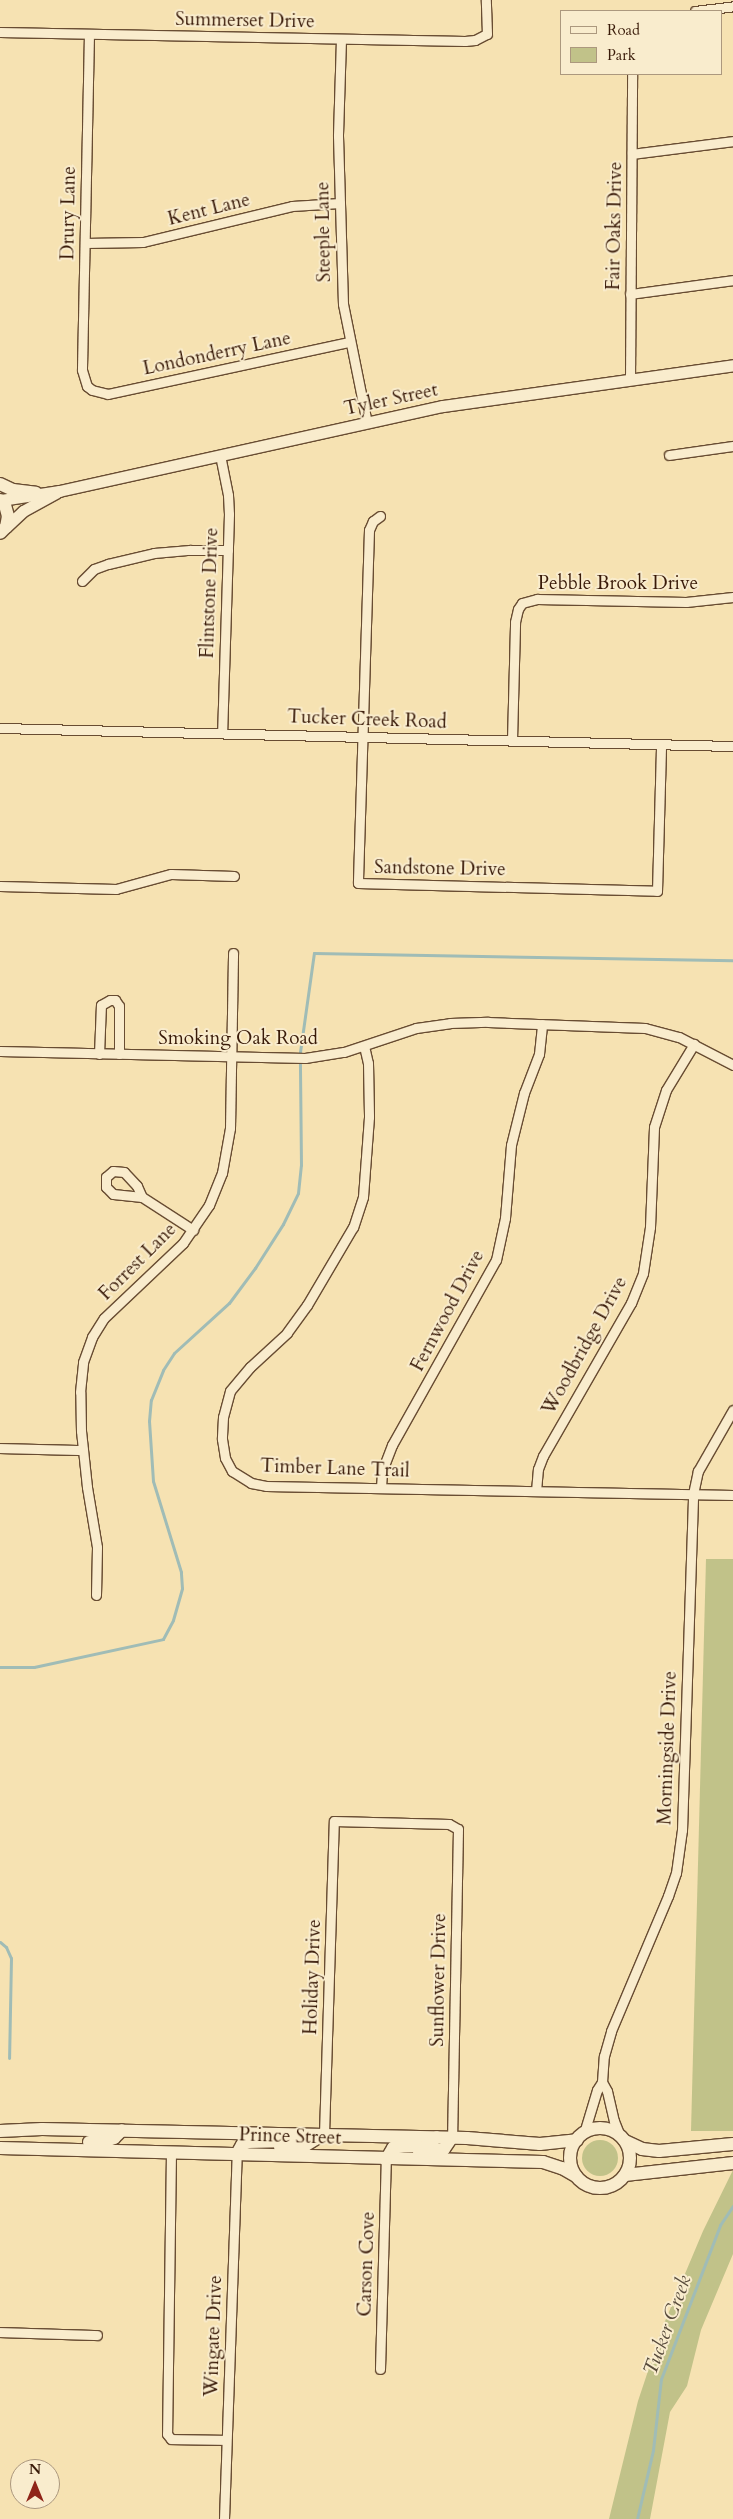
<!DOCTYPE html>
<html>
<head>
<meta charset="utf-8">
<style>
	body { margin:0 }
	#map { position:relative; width:733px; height:2519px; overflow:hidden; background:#f6e2b2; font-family:Cardo,serif }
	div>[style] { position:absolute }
	.green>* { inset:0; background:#c1c289 }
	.round { border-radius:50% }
	.stream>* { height:3px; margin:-1.5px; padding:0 1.5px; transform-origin:1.5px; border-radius:1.5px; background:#a0bcb6 }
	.roads { filter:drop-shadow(1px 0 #684c32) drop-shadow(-1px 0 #684c32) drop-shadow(0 1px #684c32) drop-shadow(0 -1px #684c32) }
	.minor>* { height:9px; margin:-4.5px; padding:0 4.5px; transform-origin:4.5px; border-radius:4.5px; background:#f9eccd }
	.tertiary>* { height:11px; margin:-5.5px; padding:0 5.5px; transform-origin:5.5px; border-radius:5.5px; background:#f9eccd }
	.secondary>* { height:12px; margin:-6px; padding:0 6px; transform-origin:6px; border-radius:6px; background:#f9eccd }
	.secondary>.ring { margin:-6px; padding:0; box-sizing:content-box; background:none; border:12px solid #f9eccd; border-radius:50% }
	span { translate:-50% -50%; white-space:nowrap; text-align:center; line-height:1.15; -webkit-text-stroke:4px #f9eccd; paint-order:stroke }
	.street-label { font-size:19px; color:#391a08 }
	.water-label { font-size:20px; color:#584b3c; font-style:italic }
	.legend { position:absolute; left:560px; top:10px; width:162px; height:65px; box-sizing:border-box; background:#f9eccd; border:1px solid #ac987e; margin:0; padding:6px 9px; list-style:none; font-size:15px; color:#391a08 }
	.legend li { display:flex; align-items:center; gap:10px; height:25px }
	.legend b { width:25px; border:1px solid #ac987e }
	.north { position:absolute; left:10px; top:2459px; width:50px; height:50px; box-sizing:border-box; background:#f9eccd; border:1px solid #ac987e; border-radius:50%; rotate:0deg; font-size:14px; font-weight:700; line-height:20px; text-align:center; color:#391a08 }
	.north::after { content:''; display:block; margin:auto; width:18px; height:22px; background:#8f2418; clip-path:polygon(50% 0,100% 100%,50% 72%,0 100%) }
</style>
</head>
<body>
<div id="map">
	<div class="green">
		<i style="clip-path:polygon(706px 1559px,733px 1559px,733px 2131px,691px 2131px)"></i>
		<i class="round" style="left:582px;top:2140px;width:36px;height:36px"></i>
		<i style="clip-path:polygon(733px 2170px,733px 2254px,701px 2330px,687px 2386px,670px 2412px,650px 2519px,609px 2519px,638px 2401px,663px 2326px,703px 2231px)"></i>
	</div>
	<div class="stream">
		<i style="left:300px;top:1052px;width:100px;rotate:-82deg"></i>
		<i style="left:314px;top:953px;width:419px;rotate:1deg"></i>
		<i style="left:0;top:1667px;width:34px"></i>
		<i style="left:34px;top:1667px;width:132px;rotate:-12.2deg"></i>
		<i style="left:163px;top:1639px;width:21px;rotate:-62deg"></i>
		<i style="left:173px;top:1620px;width:33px;rotate:-74deg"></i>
		<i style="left:182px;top:1588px;width:16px;rotate:-94deg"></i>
		<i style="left:181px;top:1572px;width:95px;rotate:-107.1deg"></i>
		<i style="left:153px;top:1481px;width:60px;rotate:-93.8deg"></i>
		<i style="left:149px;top:1421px;width:21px;rotate:-85deg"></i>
		<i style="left:151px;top:1400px;width:32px;rotate:-68deg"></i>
		<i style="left:163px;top:1370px;width:20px;rotate:-57deg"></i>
		<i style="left:174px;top:1353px;width:74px;rotate:-42.3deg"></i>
		<i style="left:229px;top:1303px;width:44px;rotate:-53.4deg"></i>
		<i style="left:255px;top:1268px;width:52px;rotate:-57.5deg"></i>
		<i style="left:283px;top:1224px;width:34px;rotate:-64deg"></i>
		<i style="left:298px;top:1193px;width:28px;rotate:-84deg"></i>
		<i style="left:301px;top:1165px;width:101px;rotate:-90.6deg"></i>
		<i style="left:0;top:1942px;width:8px;rotate:40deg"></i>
		<i style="left:6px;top:1947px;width:12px;rotate:66deg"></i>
		<i style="left:11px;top:1958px;width:100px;rotate:91.1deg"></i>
		<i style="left:637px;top:2519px;width:71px;rotate:-76.9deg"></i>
		<i style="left:653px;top:2450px;width:71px;rotate:-83.6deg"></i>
		<i style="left:661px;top:2379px;width:165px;rotate:-69deg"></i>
		<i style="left:720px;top:2225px;width:23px;rotate:-56deg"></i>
	</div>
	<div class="roads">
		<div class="minor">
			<i style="left:695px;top:11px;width:38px;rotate:-7deg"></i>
			<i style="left:0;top:32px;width:465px;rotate:1.1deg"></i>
			<i style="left:465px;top:41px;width:10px;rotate:-6deg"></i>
			<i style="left:475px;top:40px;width:13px;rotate:-27deg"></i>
			<i style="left:487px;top:34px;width:34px;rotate:-92deg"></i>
			<i style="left:89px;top:34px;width:336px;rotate:91.2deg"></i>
			<i style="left:82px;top:370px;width:17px;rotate:73deg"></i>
			<i style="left:87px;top:386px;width:6px;rotate:39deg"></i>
			<i style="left:92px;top:390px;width:16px;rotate:14deg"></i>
			<i style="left:108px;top:394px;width:247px;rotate:-12.2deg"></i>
			<i style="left:341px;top:39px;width:97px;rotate:91.8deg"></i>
			<i style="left:338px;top:136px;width:168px;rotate:88.3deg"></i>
			<i style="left:343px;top:304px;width:121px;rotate:78.6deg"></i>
			<i style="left:632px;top:154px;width:102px;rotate:-7.3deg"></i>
			<i style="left:85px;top:243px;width:58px;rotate:-1deg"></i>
			<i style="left:143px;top:242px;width:153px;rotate:-13.6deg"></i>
			<i style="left:292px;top:206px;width:48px;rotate:-3.6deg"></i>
			<i style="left:630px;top:294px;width:104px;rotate:-7.7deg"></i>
			<i style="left:630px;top:379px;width:305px;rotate:-89.6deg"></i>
			<i style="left:220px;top:455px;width:41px;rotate:78.7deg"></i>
			<i style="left:228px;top:495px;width:19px;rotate:87deg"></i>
			<i style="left:229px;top:514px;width:219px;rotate:91.8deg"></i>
			<i style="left:669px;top:455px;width:65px;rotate:-8deg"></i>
			<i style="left:380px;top:516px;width:9px;rotate:144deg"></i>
			<i style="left:373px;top:521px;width:10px;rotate:114deg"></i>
			<i style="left:369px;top:530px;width:353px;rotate:91.8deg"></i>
			<i style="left:358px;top:883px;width:299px;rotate:1.5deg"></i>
			<i style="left:657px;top:891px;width:147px;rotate:-88.4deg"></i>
			<i style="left:82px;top:581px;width:17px;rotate:-45deg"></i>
			<i style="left:94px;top:569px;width:15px;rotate:-20deg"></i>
			<i style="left:108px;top:564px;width:47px;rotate:-13.4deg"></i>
			<i style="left:154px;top:553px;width:36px;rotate:-5deg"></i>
			<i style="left:190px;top:550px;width:38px"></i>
			<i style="left:0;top:728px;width:733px;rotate:1.41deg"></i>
			<i style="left:512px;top:740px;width:118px;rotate:-88.5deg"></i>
			<i style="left:515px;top:622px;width:13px;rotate:-77deg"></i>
			<i style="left:518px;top:609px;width:7px;rotate:-56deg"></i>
			<i style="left:522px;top:603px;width:16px;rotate:-15deg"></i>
			<i style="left:537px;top:599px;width:149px;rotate:1.2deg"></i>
			<i style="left:686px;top:602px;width:47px;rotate:-6.1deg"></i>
			<i style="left:0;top:886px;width:116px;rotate:1.5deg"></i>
			<i style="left:116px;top:889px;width:57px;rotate:-15.3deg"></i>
			<i style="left:171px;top:874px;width:63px;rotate:1.8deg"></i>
			<i style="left:364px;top:1046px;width:17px;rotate:77deg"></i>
			<i style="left:368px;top:1063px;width:54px;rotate:88.9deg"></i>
			<i style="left:369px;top:1117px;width:80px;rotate:94.3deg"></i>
			<i style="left:363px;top:1197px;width:32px;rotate:108deg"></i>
			<i style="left:353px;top:1227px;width:91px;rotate:120.5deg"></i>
			<i style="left:307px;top:1305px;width:34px;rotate:126deg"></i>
			<i style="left:287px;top:1333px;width:50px;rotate:137.4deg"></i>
			<i style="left:250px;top:1367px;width:31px;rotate:130deg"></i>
			<i style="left:230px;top:1391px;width:27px;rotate:105deg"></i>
			<i style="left:223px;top:1417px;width:22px;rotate:93deg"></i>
			<i style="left:222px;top:1439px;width:19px;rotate:81deg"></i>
			<i style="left:225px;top:1458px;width:15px;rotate:62deg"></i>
			<i style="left:232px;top:1471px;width:22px;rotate:32deg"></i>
			<i style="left:251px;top:1483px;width:15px;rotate:11deg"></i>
			<i style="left:266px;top:1486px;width:467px;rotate:1.1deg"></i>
			<i style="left:0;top:1051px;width:305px;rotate:1.3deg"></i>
			<i style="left:305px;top:1058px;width:39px;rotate:-9deg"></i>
			<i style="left:344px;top:1052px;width:76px;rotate:-18.4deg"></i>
			<i style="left:416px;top:1028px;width:34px;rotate:-8deg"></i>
			<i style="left:450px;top:1023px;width:38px;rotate:-2deg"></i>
			<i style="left:488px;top:1022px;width:157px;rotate:2.2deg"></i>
			<i style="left:645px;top:1028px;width:35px;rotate:15deg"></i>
			<i style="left:679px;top:1037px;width:61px;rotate:27.4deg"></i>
			<i style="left:99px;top:1054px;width:49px;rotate:-87.7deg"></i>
			<i style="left:101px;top:1005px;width:10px;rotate:-29deg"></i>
			<i style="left:110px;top:1000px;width:5px"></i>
			<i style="left:115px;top:1000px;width:7px;rotate:56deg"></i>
			<i style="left:119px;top:1006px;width:48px;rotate:90deg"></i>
			<i style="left:142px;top:1197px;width:29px;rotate:-174deg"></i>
			<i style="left:113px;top:1194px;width:10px;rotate:-135deg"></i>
			<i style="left:106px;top:1187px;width:10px;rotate:-90deg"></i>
			<i style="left:106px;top:1177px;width:9px;rotate:-41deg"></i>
			<i style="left:113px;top:1171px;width:11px;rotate:5deg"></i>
			<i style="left:124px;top:1172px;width:19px;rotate:47deg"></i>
			<i style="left:137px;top:1186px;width:12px;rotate:66deg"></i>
			<i style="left:142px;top:1197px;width:61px;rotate:32.9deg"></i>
			<i style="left:0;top:1448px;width:83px;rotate:1.4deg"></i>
			<i style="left:381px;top:1487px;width:16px;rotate:-86deg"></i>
			<i style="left:382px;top:1471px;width:28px;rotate:-69deg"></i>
			<i style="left:392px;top:1445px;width:212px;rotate:-60.7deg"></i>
			<i style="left:496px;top:1260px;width:43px;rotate:-77.9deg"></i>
			<i style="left:505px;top:1218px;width:73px;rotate:-85.3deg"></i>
			<i style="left:511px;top:1145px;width:54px;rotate:-76deg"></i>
			<i style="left:524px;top:1093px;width:42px;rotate:-69deg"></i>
			<i style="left:539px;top:1054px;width:30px;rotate:-84deg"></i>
			<i style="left:536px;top:1491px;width:22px;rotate:-85deg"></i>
			<i style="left:538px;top:1469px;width:14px;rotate:-69deg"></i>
			<i style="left:543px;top:1456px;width:177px;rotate:-60.1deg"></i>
			<i style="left:631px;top:1303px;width:32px;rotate:-68deg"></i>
			<i style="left:643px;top:1273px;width:47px;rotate:-81.3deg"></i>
			<i style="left:650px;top:1227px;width:100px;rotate:-87.7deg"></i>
			<i style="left:654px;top:1127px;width:39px;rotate:-72deg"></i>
			<i style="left:666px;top:1090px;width:54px;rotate:-58.7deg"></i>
			<i style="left:96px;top:1595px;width:48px;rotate:-88.8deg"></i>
			<i style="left:97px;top:1547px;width:61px;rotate:-99.5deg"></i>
			<i style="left:87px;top:1487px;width:56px;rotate:-96.1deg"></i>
			<i style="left:81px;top:1431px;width:39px;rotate:-91deg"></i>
			<i style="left:80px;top:1392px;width:30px;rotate:-84deg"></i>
			<i style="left:83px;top:1362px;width:27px;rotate:-70deg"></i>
			<i style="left:92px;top:1337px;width:22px;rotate:-58deg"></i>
			<i style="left:104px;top:1318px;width:109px;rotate:-43.5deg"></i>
			<i style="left:183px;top:1243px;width:46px;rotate:-55.6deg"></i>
			<i style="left:209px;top:1205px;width:35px;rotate:-68deg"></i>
			<i style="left:222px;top:1173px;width:46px;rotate:-79.9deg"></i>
			<i style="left:230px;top:1128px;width:175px;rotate:-89deg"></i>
			<i style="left:602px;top:2082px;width:10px;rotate:61deg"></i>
			<i style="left:607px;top:2091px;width:31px;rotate:77deg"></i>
			<i style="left:614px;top:2121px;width:16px;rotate:68deg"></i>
			<i style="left:584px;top:2133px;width:45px;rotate:-73.2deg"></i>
			<i style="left:597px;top:2090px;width:9px;rotate:-58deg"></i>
			<i style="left:602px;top:2082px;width:26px;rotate:-86deg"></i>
			<i style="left:604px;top:2056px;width:26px;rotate:-74deg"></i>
			<i style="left:611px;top:2031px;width:147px;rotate:-67.1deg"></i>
			<i style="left:668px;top:1896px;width:24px;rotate:-71deg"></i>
			<i style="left:676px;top:1873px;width:43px;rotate:-82.1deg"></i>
			<i style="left:682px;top:1830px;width:336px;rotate:-88.1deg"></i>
			<i style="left:693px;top:1494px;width:24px;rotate:-78deg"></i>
			<i style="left:698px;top:1471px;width:70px;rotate:-60.2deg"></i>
			<i style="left:324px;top:2134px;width:313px;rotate:-88.2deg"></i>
			<i style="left:334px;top:1821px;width:115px;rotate:1.5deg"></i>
			<i style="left:449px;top:1824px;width:10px;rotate:29deg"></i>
			<i style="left:458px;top:1829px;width:308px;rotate:91.1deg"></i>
			<i style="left:171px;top:2152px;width:282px;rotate:90.8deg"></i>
			<i style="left:167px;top:2434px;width:6px;rotate:51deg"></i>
			<i style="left:171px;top:2439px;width:55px;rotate:1deg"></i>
			<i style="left:0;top:2332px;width:97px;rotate:1.8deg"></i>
			<i style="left:380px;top:2369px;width:209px;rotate:-88.4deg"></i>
			<i style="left:224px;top:2519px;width:365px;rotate:-88deg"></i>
		</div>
		<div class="tertiary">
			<i style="left:1px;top:500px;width:59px;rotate:-8.8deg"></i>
			<i style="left:59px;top:491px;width:393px;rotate:-12.5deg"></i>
			<i style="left:443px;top:406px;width:293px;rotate:-8deg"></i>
			<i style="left:6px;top:527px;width:23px;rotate:-43deg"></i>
			<i style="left:23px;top:511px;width:38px;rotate:-29deg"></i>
		</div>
		<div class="secondary">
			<i style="left:0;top:484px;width:14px;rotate:25deg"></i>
			<i style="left:13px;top:490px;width:23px;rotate:7deg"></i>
			<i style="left:0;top:500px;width:7px;rotate:45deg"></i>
			<i style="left:5px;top:505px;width:11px;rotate:75deg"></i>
			<i style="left:8px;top:516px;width:11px;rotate:100deg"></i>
			<i style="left:6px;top:527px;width:8px;rotate:135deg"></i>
			<i class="ring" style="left:570px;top:2128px;width:48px;height:48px"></i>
			<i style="left:0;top:2131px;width:42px;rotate:-2.7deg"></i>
			<i style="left:42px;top:2129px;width:425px;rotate:1.2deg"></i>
			<i style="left:467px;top:2138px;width:73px;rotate:4.7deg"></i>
			<i style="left:540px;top:2144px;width:37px;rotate:-6deg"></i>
			<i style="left:625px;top:2141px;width:19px;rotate:25deg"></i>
			<i style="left:642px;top:2149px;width:17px;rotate:7deg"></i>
			<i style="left:659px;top:2151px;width:74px;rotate:-5.4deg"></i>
			<i style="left:89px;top:2142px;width:14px"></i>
			<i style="left:103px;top:2142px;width:12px;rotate:-20deg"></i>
			<i style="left:114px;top:2138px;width:11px;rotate:-45deg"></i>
			<i style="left:280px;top:2147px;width:23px"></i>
			<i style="left:303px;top:2147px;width:25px;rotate:-32deg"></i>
			<i style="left:0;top:2148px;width:543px;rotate:1.48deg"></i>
			<i style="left:543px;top:2162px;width:20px;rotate:18deg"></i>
			<i style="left:562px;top:2168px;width:16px;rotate:30deg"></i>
			<i style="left:419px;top:2152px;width:25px;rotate:-7deg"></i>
			<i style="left:444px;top:2149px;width:14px;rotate:-56deg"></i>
			<i style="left:237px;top:2154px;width:10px;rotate:-61deg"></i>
			<i style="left:242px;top:2145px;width:7px;rotate:-27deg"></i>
			<i style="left:248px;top:2142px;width:43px;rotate:-1.3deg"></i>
			<i style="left:386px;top:2160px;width:14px;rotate:-60deg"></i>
			<i style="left:393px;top:2148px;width:10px;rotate:-11deg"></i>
			<i style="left:403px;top:2146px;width:23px"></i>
			<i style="left:426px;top:2146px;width:14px;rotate:-39deg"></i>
			<i style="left:625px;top:2175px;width:109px;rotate:-6.3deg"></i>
		</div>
	</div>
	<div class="street-label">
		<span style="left:245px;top:21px;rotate:1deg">Summerset Drive</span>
		<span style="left:209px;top:210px;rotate:-14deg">Kent Lane</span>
		<span style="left:69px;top:213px;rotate:-89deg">Drury Lane</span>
		<span style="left:615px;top:226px;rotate:-89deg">Fair Oaks Drive</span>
		<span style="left:324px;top:232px;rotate:-91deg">Steeple Lane</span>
		<span style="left:217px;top:354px;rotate:-12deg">Londonderry Lane</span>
		<span style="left:391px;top:400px;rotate:-12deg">Tyler Street</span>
		<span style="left:618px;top:584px">Pebble Brook Drive</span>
		<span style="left:210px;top:593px;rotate:-88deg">Flintstone Drive</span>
		<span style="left:367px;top:720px;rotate:2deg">Tucker Creek Road</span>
		<span style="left:440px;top:869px;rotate:1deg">Sandstone Drive</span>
		<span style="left:238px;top:1039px">Smoking Oak Road</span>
		<span style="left:138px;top:1262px;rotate:-45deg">Forrest Lane</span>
		<span style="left:448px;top:1311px;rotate:-62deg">Fernwood Drive</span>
		<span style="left:585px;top:1346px;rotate:-61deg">Woodbridge Drive</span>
		<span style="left:335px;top:1469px;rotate:2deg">Timber Lane Trail</span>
		<span style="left:668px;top:1748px;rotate:-88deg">Morningside Drive</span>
		<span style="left:313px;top:1977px;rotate:-88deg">Holiday Drive</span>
		<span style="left:439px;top:1980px;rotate:-89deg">Sunflower Drive</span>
		<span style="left:290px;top:2137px;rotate:2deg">Prince Street</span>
		<span style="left:367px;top:2264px;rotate:-88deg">Carson Cove</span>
		<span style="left:214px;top:2336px;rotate:-88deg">Wingate Drive</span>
	</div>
	<div class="water-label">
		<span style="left:667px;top:2325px;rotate:-70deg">Tucker Creek</span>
	</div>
	<ul class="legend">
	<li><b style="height:6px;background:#f9eccd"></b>Road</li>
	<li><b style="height:14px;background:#c1c289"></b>Park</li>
	</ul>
	<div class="north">N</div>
</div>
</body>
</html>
